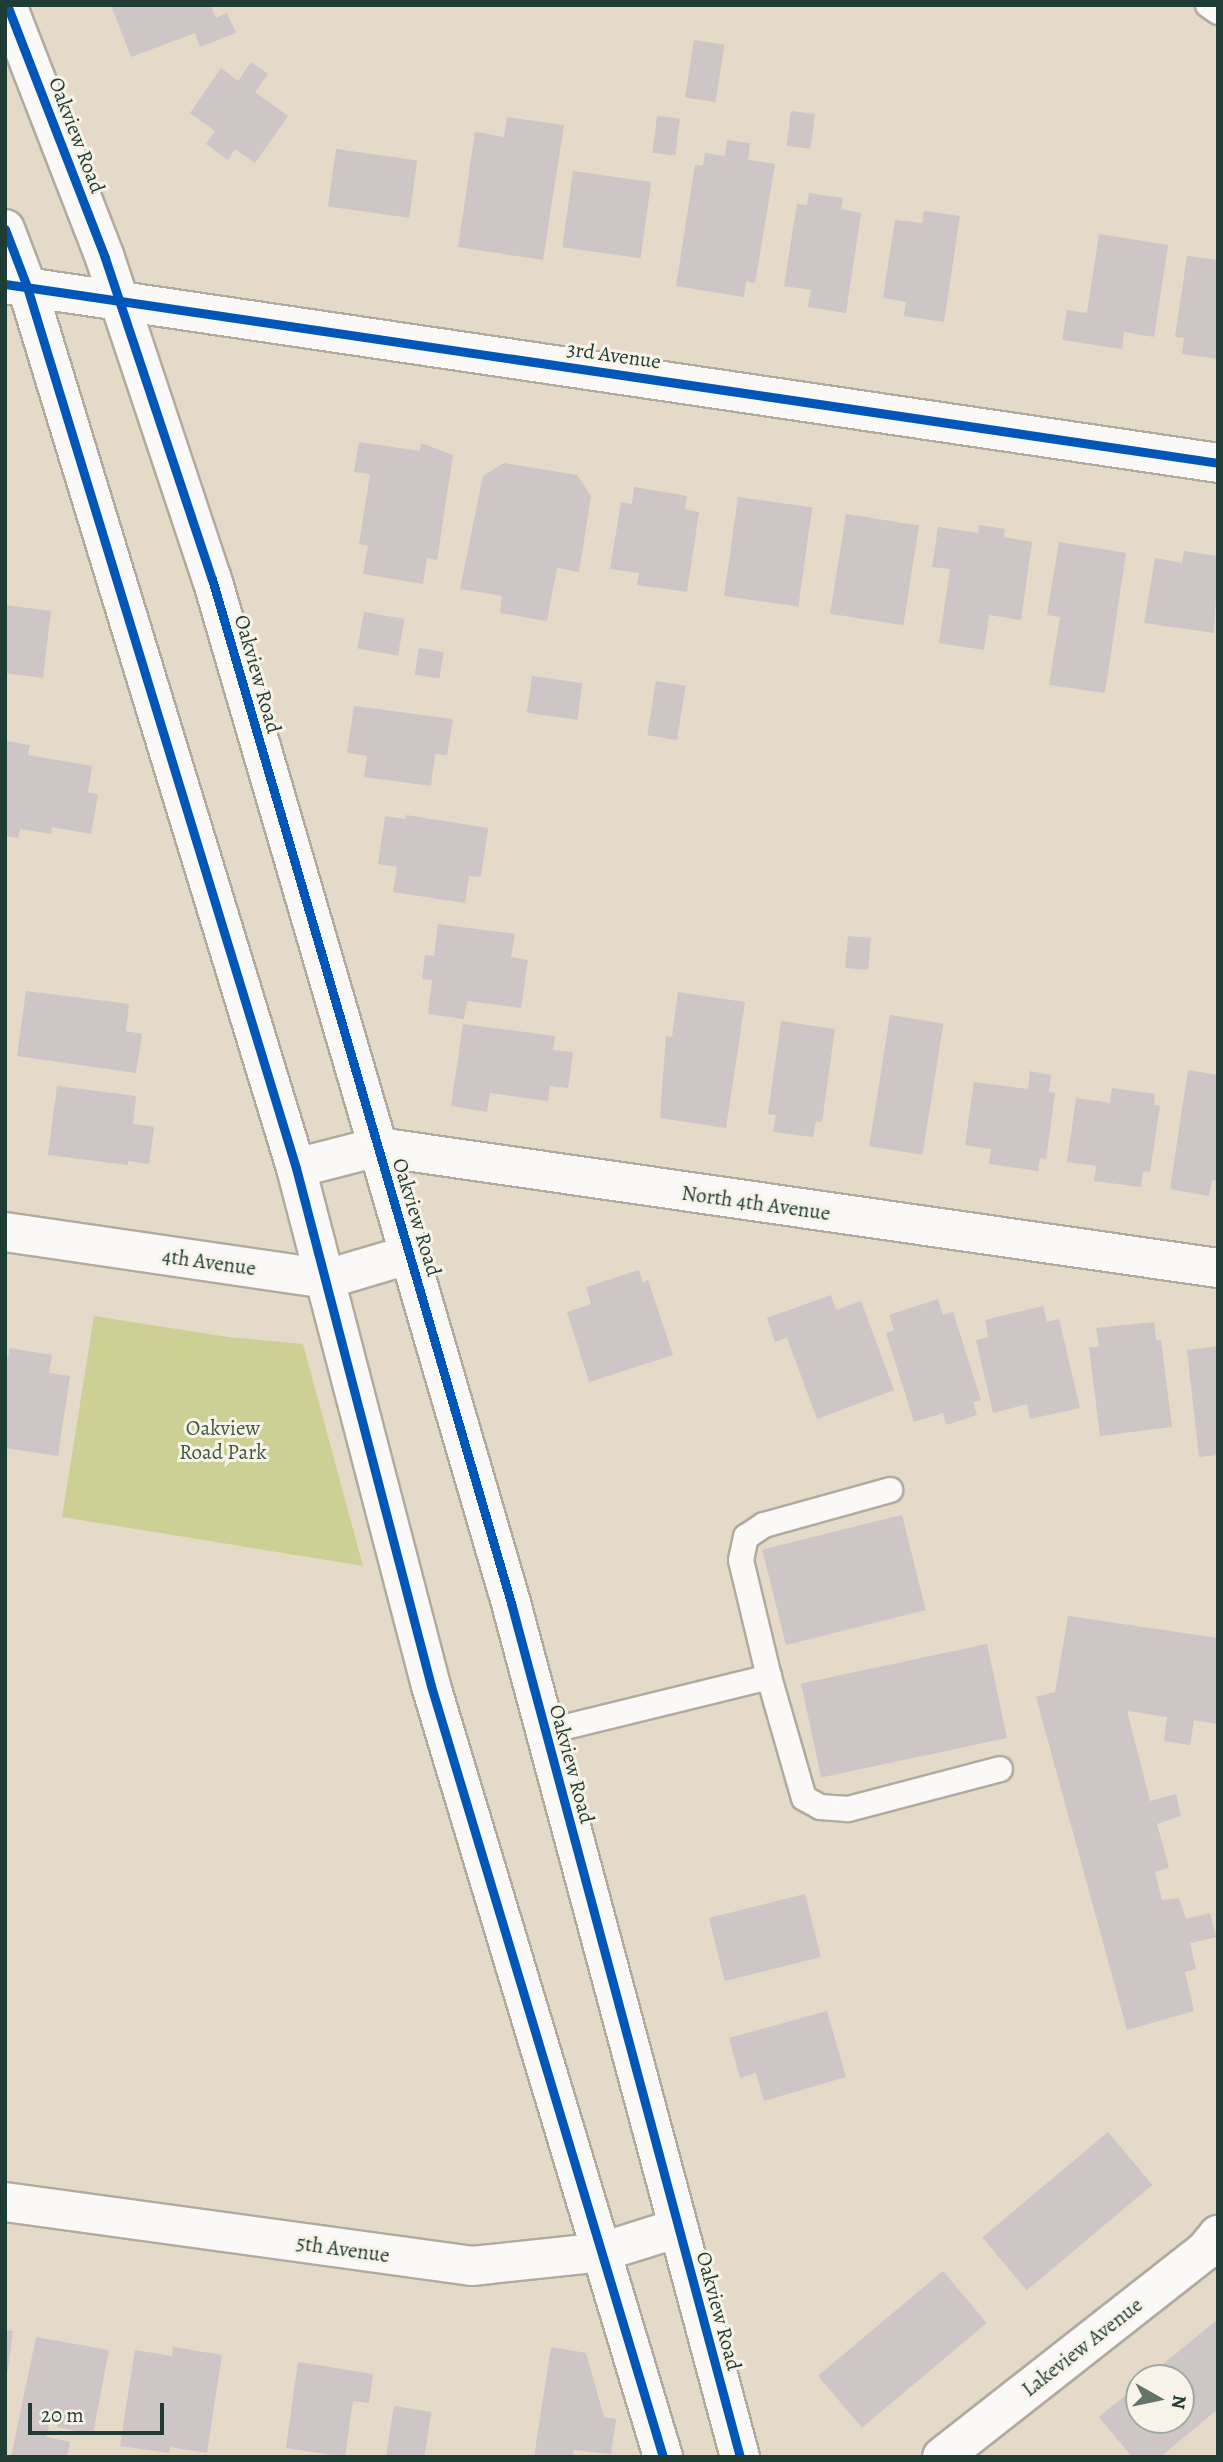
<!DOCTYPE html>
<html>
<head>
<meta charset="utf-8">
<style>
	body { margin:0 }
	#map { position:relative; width:1223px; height:2462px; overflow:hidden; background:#e5d9c8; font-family:Alegreya,serif }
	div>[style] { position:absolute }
	.green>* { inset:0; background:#cdd094 }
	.building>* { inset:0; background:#cec5c6; transform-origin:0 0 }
	.roads { filter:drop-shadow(2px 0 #b0ab9f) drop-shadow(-2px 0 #b0ab9f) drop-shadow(0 2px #b0ab9f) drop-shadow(0 -2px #b0ab9f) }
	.lane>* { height:24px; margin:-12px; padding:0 12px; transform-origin:12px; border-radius:12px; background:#fbf9f7 }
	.street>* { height:38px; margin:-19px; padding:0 19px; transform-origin:19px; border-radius:19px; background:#fbf9f7 }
	.cycleway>* { height:9px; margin:-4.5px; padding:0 4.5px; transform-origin:4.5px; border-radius:4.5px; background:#0057b8 }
	span { translate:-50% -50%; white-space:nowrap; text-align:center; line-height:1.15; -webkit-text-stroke:6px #f7f3e8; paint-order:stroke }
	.street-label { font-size:21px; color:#1f3d34 }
	.park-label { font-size:21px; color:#3e593f }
	.frame { position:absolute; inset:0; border:7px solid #1f3d34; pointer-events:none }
	.north { position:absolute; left:1125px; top:2364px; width:70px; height:70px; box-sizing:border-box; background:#f7f3e8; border:2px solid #a1aaa0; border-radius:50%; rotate:99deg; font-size:19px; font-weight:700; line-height:28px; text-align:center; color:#1f3d34 }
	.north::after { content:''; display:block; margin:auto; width:24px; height:32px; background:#647468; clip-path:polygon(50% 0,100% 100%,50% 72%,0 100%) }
	.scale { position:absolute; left:28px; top:2403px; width:136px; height:32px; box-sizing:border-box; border:4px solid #1f3d34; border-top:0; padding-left:9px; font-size:21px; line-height:24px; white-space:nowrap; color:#1f3d34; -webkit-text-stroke:5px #f7f3e8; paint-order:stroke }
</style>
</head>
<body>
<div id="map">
	<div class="green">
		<i style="clip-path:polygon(94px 1316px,228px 1337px,303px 1344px,363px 1566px,62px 1517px)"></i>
	</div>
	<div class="building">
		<i style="clip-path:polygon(111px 5px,211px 5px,216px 18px,227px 13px,236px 33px,200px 47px,195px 33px,131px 57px)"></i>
		<i style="left:694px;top:40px;width:31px;height:58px;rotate:9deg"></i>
		<i style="clip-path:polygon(251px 62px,268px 74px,255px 92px,288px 116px,255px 163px,235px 149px,228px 160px,206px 144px,215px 131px,190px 113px,221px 68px,238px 81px)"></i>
		<i style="left:791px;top:111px;width:24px;height:35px;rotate:7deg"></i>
		<i style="left:657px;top:116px;width:23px;height:37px;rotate:7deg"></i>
		<i style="clip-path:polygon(507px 117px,564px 125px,543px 260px,458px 247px,475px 132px,504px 137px)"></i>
		<i style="clip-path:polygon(727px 140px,750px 143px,748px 160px,775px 164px,755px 283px,746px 281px,744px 297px,676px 286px,695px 165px,703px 166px,705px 153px,725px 156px)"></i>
		<i style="left:336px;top:149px;width:82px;height:58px;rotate:8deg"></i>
		<i style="left:573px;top:171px;width:79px;height:77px;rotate:8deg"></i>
		<i style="clip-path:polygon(809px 193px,843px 198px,841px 209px,861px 213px,846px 313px,808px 307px,811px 290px,784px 286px,797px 204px,807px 205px)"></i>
		<i style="clip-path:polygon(924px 211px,960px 216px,944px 322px,904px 316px,906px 302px,883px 298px,895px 220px,922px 223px)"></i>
		<i style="clip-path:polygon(1099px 234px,1168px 245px,1154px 337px,1124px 332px,1122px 349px,1062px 340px,1067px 310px,1087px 313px)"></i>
		<i style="clip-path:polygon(1187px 256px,1218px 260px,1218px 359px,1182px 354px,1184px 338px,1175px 337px)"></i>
		<i style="clip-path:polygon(359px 442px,420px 451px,421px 443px,453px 455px,437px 560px,427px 558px,423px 584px,363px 574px,368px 546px,359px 544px,370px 474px,354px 472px)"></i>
		<i style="clip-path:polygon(504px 463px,577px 475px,591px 496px,579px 572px,557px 568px,547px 621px,500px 613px,502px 596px,460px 589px,483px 476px)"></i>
		<i style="clip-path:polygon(634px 487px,687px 496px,685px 509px,699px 512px,687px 592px,637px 585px,639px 573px,610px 569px,621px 502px,632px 504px)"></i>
		<i style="left:738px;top:497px;width:75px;height:100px;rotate:8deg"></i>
		<i style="left:846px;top:514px;width:74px;height:101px;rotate:9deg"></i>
		<i style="clip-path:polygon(979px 525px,1005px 529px,1004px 537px,1032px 542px,1021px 620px,989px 615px,984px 650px,939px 643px,950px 569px,932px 567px,938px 527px,978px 533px)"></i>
		<i style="clip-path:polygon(1059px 542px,1126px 553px,1105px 693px,1049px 685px,1060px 617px,1047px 615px)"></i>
		<i style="clip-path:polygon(1184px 551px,1218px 556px,1214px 633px,1144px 623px,1155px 558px,1182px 563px)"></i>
		<i style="clip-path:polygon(5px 605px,51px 611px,43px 678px,5px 673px)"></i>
		<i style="left:364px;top:612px;width:41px;height:37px;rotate:10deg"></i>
		<i style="left:419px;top:648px;width:25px;height:27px;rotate:9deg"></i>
		<i style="left:532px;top:676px;width:51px;height:37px;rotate:8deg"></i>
		<i style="left:656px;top:681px;width:30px;height:55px;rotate:9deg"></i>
		<i style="clip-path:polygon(354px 706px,453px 719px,447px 755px,435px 754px,431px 786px,364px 777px,367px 756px,347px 753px)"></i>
		<i style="clip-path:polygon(5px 741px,30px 745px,28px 755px,92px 766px,88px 793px,98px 794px,91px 834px,52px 827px,51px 834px,20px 829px,18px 838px,5px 836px)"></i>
		<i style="clip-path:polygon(406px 815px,488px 828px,481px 877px,469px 876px,465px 903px,393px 892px,397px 867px,378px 864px,385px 816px,406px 819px)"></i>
		<i style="clip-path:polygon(438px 924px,515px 934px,511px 957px,528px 960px,521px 1008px,467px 1001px,464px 1019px,428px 1014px,432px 980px,422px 979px,425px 955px,434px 956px)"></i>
		<i style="left:848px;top:936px;width:23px;height:32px;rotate:5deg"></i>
		<i style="clip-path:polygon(26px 991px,129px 1004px,126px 1031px,142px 1034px,136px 1073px,17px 1056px)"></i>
		<i style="clip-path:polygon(678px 992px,745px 1002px,726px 1128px,660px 1118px,666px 1036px,672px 1037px)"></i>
		<i style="left:890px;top:1015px;width:54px;height:133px;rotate:9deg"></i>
		<i style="clip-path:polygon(781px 1021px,835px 1029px,822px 1122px,816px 1121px,813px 1137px,773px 1132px,776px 1115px,768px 1114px)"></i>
		<i style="clip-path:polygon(463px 1024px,555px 1036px,553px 1050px,573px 1052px,568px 1088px,550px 1086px,548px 1101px,490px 1093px,487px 1112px,451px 1106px)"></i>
		<i style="clip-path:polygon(1188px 1070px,1218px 1075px,1218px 1181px,1212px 1180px,1209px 1196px,1170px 1189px)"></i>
		<i style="clip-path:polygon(1030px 1071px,1051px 1075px,1049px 1092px,1055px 1093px,1046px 1159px,1040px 1158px,1038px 1171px,989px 1164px,991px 1149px,965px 1145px,974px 1082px,1028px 1089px)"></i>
		<i style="clip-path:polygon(57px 1086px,136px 1096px,133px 1124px,154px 1127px,149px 1164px,128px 1161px,128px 1165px,48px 1155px)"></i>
		<i style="clip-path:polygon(1112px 1088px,1155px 1094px,1154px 1105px,1160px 1106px,1150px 1172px,1143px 1171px,1141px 1187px,1094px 1181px,1096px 1166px,1067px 1162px,1076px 1098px,1110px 1103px)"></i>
		<i style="clip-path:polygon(639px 1270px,643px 1283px,648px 1280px,673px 1355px,589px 1382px,567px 1312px,591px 1304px,586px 1287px)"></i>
		<i style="clip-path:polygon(831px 1295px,836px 1310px,861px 1301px,894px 1390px,817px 1419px,787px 1338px,775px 1342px,767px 1318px)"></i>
		<i style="clip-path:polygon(938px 1299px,943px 1315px,953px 1312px,981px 1400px,973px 1402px,977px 1415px,946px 1425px,943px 1413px,914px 1422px,886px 1333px,894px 1330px,889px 1315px)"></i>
		<i style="clip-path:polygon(1043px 1306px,1047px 1322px,1059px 1319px,1080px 1408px,1030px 1419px,1027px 1404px,993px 1413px,976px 1340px,988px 1337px,985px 1320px)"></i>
		<i style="clip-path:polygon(1154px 1322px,1156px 1340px,1161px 1340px,1172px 1427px,1100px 1436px,1089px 1347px,1099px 1347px,1096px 1328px)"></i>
		<i style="clip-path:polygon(1218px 1346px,1218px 1455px,1199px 1457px,1187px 1350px)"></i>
		<i style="clip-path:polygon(10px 1348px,52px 1355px,49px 1373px,70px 1376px,58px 1456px,5px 1448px,5px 1368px)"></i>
		<i style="left:902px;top:1515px;width:98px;height:144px;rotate:76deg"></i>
		<i style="clip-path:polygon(1068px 1616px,1218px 1638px,1218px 1724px,1194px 1720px,1190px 1745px,1164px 1741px,1167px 1717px,1127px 1711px,1150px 1801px,1176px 1794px,1181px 1816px,1157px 1824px,1169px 1868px,1155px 1872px,1162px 1900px,1179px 1898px,1186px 1919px,1210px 1913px,1216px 1937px,1190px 1943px,1196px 1969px,1185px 1972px,1194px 2011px,1127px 2030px,1036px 1697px,1055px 1692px)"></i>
		<i style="left:987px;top:1644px;width:96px;height:190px;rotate:78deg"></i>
		<i style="left:805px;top:1894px;width:65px;height:99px;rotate:76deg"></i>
		<i style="clip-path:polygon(827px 2011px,846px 2077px,764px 2101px,756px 2073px,740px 2078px,729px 2038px)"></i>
		<i style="left:1108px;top:2132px;width:69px;height:164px;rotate:50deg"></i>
		<i style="left:943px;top:2271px;width:68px;height:163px;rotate:50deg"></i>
		<i style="clip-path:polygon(1218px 2319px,1218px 2409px,1160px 2457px,1132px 2457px,1099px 2417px,1139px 2384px,1139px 2420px,1181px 2420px,1181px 2378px,1146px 2378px)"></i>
		<i style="clip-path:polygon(5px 2330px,13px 2331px,7px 2375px,5px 2375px)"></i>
		<i style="clip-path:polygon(36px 2337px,109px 2350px,93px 2434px,57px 2427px,58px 2420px,50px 2418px,47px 2437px,70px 2442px,67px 2457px,11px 2457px)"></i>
		<i style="clip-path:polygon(173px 2347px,222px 2355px,207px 2453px,170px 2447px,169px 2453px,120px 2446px,135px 2350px,172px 2356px)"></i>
		<i style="clip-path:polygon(551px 2347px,586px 2353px,604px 2417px,616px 2419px,611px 2454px,574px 2450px,573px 2457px,534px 2457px)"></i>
		<i style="clip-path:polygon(298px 2362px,373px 2374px,369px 2403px,353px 2401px,345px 2457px,286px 2448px)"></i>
		<i style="left:394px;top:2406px;width:38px;height:52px;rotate:9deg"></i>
	</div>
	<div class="roads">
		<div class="lane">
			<i style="left:1208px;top:5px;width:12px;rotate:35deg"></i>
			<i style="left:769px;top:1677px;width:120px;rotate:-103.5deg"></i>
			<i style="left:741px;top:1560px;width:24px;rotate:-78deg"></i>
			<i style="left:746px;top:1537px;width:22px;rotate:-34deg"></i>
			<i style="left:764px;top:1525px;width:131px;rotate:-15.5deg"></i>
			<i style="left:545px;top:1732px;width:231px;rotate:-13.8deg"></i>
			<i style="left:769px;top:1677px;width:126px;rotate:73.9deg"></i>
			<i style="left:804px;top:1798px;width:18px;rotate:29deg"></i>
			<i style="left:820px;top:1807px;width:28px;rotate:4deg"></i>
			<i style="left:848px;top:1809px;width:157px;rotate:-14.7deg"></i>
		</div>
		<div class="street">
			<i style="left:7px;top:5px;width:271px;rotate:68.8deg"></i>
			<i style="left:105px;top:258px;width:338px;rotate:71.6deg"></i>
			<i style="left:212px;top:579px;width:1067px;rotate:73.72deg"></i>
			<i style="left:511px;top:1603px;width:884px;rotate:74.99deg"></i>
			<i style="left:5px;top:229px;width:62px;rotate:69.2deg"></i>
			<i style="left:27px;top:287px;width:921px;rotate:73.02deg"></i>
			<i style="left:296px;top:1168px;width:535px;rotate:75.39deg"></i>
			<i style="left:431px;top:1686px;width:805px;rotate:73.25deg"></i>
			<i style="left:5px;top:284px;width:1226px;rotate:8.39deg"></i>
			<i style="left:296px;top:1168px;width:85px;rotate:-14.4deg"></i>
			<i style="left:378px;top:1147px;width:849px;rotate:8.2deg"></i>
			<i style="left:5px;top:1232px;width:325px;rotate:8.3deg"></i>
			<i style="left:327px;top:1279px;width:88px;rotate:-16.6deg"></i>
			<i style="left:5px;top:2202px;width:471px;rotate:7.8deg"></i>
			<i style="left:472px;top:2266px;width:131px;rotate:-6.1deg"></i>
			<i style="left:602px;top:2252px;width:80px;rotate:-17.5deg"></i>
			<i style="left:942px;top:2457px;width:334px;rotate:-38.1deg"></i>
			<i style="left:1205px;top:2251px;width:21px;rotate:-51deg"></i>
		</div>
	</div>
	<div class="cycleway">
		<i style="left:7px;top:5px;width:271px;rotate:68.8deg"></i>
		<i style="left:105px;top:258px;width:338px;rotate:71.6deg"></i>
		<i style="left:212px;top:579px;width:1067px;rotate:73.72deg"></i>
		<i style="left:511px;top:1603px;width:884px;rotate:74.99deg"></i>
		<i style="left:5px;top:229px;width:62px;rotate:69.2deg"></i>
		<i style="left:27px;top:287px;width:921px;rotate:73.02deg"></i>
		<i style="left:296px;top:1168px;width:535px;rotate:75.39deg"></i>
		<i style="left:431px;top:1686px;width:805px;rotate:73.25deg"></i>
		<i style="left:5px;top:284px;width:1226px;rotate:8.39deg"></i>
	</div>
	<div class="street-label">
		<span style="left:77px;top:135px;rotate:69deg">Oakview Road</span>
		<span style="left:614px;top:355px;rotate:8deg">3rd Avenue</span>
		<span style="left:258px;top:674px;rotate:74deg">Oakview Road</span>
		<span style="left:756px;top:1203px;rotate:8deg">North 4th Avenue</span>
		<span style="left:417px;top:1217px;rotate:73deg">Oakview Road</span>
		<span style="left:209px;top:1262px;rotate:8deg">4th Avenue</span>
		<span style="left:572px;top:1764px;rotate:75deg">Oakview Road</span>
		<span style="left:343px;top:2249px;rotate:8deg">5th Avenue</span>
		<span style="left:719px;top:2311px;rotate:75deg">Oakview Road</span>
		<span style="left:1082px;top:2347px;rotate:-38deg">Lakeview Avenue</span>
	</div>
	<div class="park-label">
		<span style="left:223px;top:1440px">Oakview<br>Road Park</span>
	</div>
	<div class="frame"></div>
	<div class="north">N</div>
	<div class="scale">20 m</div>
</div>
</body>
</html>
